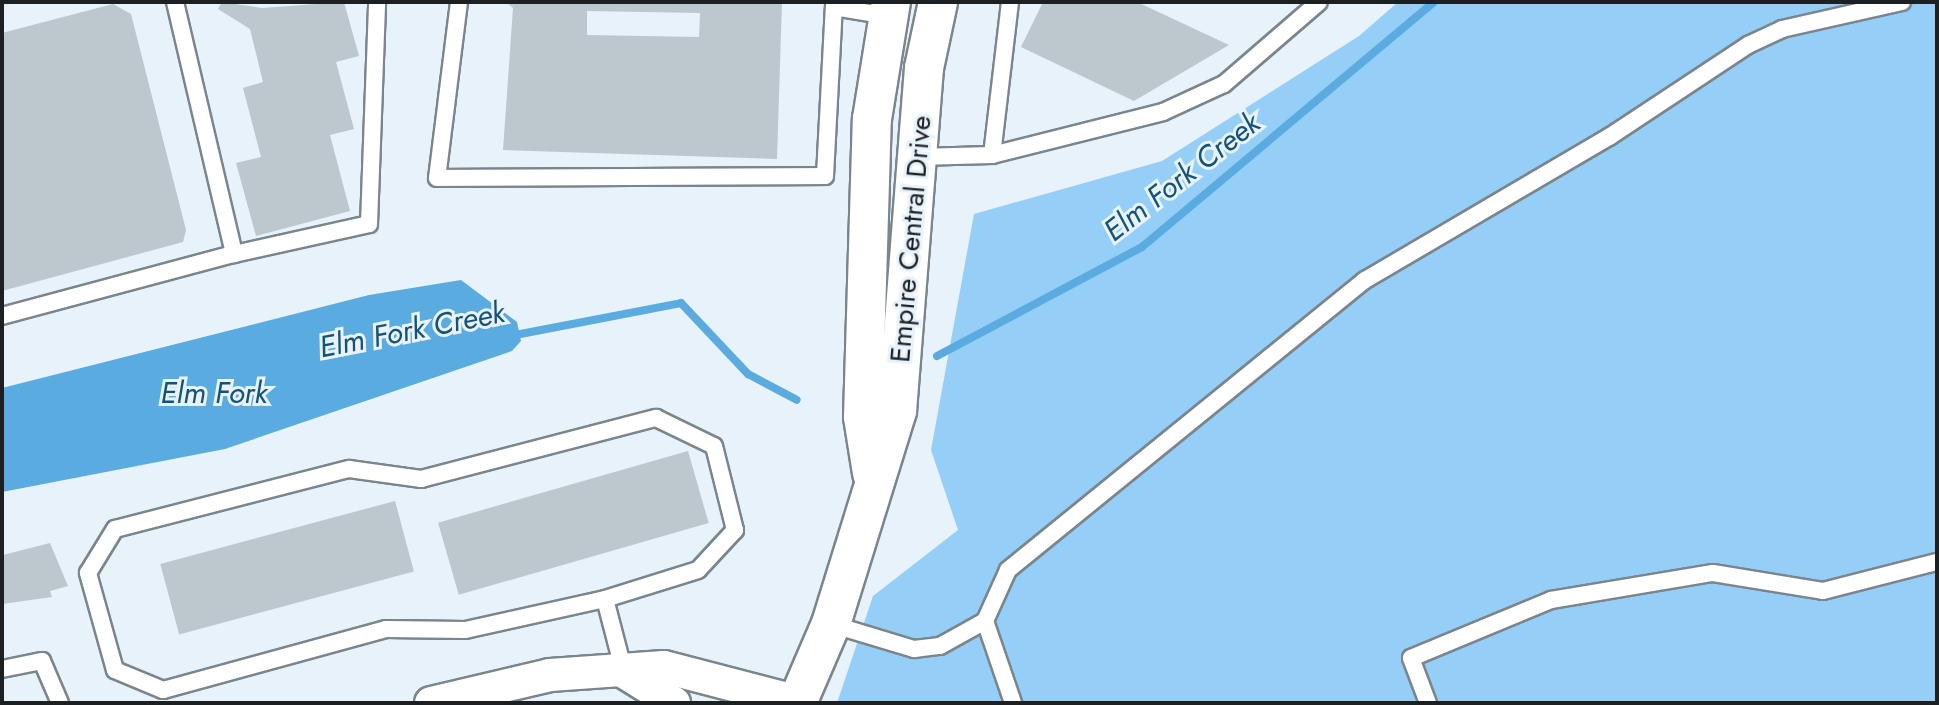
<!DOCTYPE html>
<html>
<head>
<meta charset="utf-8">
<style>
	body { margin:0 }
	#map { position:relative; width:1939px; height:705px; overflow:hidden; background:#e7f2fa; font-family:Jost,sans-serif }
	div>[style] { position:absolute }
	.green>* { inset:0; background:#95cef6 }
	.water>* { inset:0; background:#59abe0 }
	.stream>* { height:8px; margin:-4px; padding:0 4px; transform-origin:4px; border-radius:4px; background:#59abe0 }
	.building>* { inset:0; background:#bcc7ce; transform-origin:0 0 }
	.roads { filter:drop-shadow(2px 0 #7b858c) drop-shadow(-2px 0 #7b858c) drop-shadow(0 2px #7b858c) drop-shadow(0 -2px #7b858c) }
	.service>* { height:16px; margin:-8px; padding:0 8px; transform-origin:8px; border-radius:8px; background:#fff }
	.minor>* { height:32px; margin:-16px; padding:0 16px; transform-origin:16px; border-radius:16px; background:#fff }
	.tertiary>* { height:38px; margin:-19px; padding:0 19px; transform-origin:19px; border-radius:19px; background:#fff }
	span { translate:-50% -50%; white-space:nowrap; text-align:center; line-height:1.15; -webkit-text-stroke:6px #e7f2fa; paint-order:stroke }
	.street-label { font-size:28px; color:#1c2023 }
	.water-label { font-size:30px; color:#145377; font-style:italic }
	.frame { position:absolute; inset:0; border:4px solid #1c2023; pointer-events:none }
</style>
</head>
<body>
<div id="map">
	<div class="green">
		<i style="clip-path:polygon(1398px 2px,1937px 2px,1937px 703px,837px 703px,873px 596px,958px 530px,931px 450px,974px 214px,1162px 161px,1359px 36px)"></i>
	</div>
	<div class="water">
		<i style="clip-path:polygon(461px 280px,517px 322px,521px 341px,512px 351px,225px 449px,2px 492px,2px 388px,369px 295px)"></i>
	</div>
	<div class="stream">
		<i style="left:510px;top:336px;width:174px;rotate:-10.9deg"></i>
		<i style="left:681px;top:303px;width:98px;rotate:46.7deg"></i>
		<i style="left:748px;top:374px;width:55px;rotate:28deg"></i>
		<i style="left:937px;top:356px;width:232px;rotate:-28deg"></i>
		<i style="left:1142px;top:247px;width:381px;rotate:-40deg"></i>
	</div>
	<div class="building">
		<i style="clip-path:polygon(222px 2px,262px 8px,344px 2px,359px 56px,336px 62px,354px 129px,330px 135px,350px 211px,256px 236px,236px 163px,261px 157px,243px 88px,263px 82px,250px 29px,218px 9px)"></i>
		<i style="clip-path:polygon(evenodd,506px 2px,782px 2px,777px 159px,503px 150px,513px 8px,506px 2px,587px 11px,700px 13px,699px 37px,587px 35px,587px 11px)"></i>
		<i style="clip-path:polygon(1043px 2px,1137px 2px,1229px 45px,1134px 101px,1021px 47px)"></i>
		<i style="clip-path:polygon(113px 4px,131px 14px,186px 230px,183px 242px,2px 291px,2px 33px)"></i>
		<i style="left:688px;top:451px;width:75px;height:260px;rotate:74deg"></i>
		<i style="left:395px;top:501px;width:73px;height:243px;rotate:75deg"></i>
		<i style="clip-path:polygon(50px 543px,68px 586px,50px 591px,52px 597px,2px 604px,3px 555px)"></i>
	</div>
	<div class="roads">
		<div class="service">
			<i style="left:175px;top:2px;width:259px;rotate:76.8deg"></i>
			<i style="left:234px;top:254px;width:138px;rotate:-12.5deg"></i>
			<i style="left:369px;top:224px;width:222px;rotate:-87.9deg"></i>
			<i style="left:459px;top:2px;width:177px;rotate:97.1deg"></i>
			<i style="left:437px;top:178px;width:388px;rotate:-0.3deg"></i>
			<i style="left:825px;top:176px;width:169px;rotate:-87deg"></i>
			<i style="left:834px;top:7px;width:55px;rotate:9.5deg"></i>
			<i style="left:1010px;top:2px;width:154px;rotate:96.7deg"></i>
			<i style="left:992px;top:155px;width:176px;rotate:-14.1deg"></i>
			<i style="left:1163px;top:112px;width:67px;rotate:-24.7deg"></i>
			<i style="left:1224px;top:84px;width:125px;rotate:-40.8deg"></i>
			<i style="left:917px;top:157px;width:75px;rotate:-1.5deg"></i>
			<i style="left:2px;top:316px;width:240px;rotate:-15deg"></i>
			<i style="left:605px;top:599px;width:143px;rotate:167.5deg"></i>
			<i style="left:465px;top:630px;width:79px;rotate:-179.3deg"></i>
			<i style="left:386px;top:629px;width:231px;rotate:164.7deg"></i>
			<i style="left:163px;top:690px;width:52px;rotate:-157.4deg"></i>
			<i style="left:115px;top:670px;width:101px;rotate:-105.6deg"></i>
			<i style="left:88px;top:573px;width:52px;rotate:-58.5deg"></i>
			<i style="left:115px;top:529px;width:242px;rotate:-14.4deg"></i>
			<i style="left:349px;top:469px;width:73px;rotate:7.9deg"></i>
			<i style="left:421px;top:479px;width:243px;rotate:-14.6deg"></i>
			<i style="left:656px;top:418px;width:64px;rotate:25.8deg"></i>
			<i style="left:714px;top:446px;width:87px;rotate:76deg"></i>
			<i style="left:735px;top:530px;width:54px;rotate:132.8deg"></i>
			<i style="left:698px;top:570px;width:97px;rotate:162.7deg"></i>
			<i style="left:605px;top:599px;width:75px;rotate:75.4deg"></i>
			<i style="left:985px;top:621px;width:87px;rotate:71.1deg"></i>
			<i style="left:831px;top:624px;width:87px;rotate:16.8deg"></i>
			<i style="left:914px;top:649px;width:26px;rotate:-7deg"></i>
			<i style="left:940px;top:646px;width:51px;rotate:-29.1deg"></i>
			<i style="left:985px;top:621px;width:56px;rotate:-65.7deg"></i>
			<i style="left:1008px;top:570px;width:460px;rotate:-39.1deg"></i>
			<i style="left:1365px;top:280px;width:283px;rotate:-30.4deg"></i>
			<i style="left:1609px;top:137px;width:167px;rotate:-33.5deg"></i>
			<i style="left:1748px;top:45px;width:38px;rotate:-25deg"></i>
			<i style="left:1782px;top:29px;width:123px;rotate:-12.7deg"></i>
			<i style="left:2px;top:669px;width:41px;rotate:-11.3deg"></i>
			<i style="left:42px;top:661px;width:46px;rotate:66.8deg"></i>
			<i style="left:1428px;top:703px;width:48px;rotate:-110.7deg"></i>
			<i style="left:1411px;top:658px;width:152px;rotate:-22.5deg"></i>
			<i style="left:1551px;top:600px;width:164px;rotate:-9.5deg"></i>
			<i style="left:1713px;top:573px;width:111px;rotate:9.3deg"></i>
			<i style="left:1823px;top:591px;width:118px;rotate:-14.3deg"></i>
		</div>
		<div class="minor">
			<i style="left:624px;top:672px;width:59px;rotate:31.8deg"></i>
			<i style="left:431px;top:703px;width:122px;rotate:-13.2deg"></i>
			<i style="left:550px;top:675px;width:114px;rotate:-4deg"></i>
			<i style="left:664px;top:667px;width:138px;rotate:14.6deg"></i>
		</div>
		<div class="tertiary">
			<i style="left:872px;top:473px;width:57px;rotate:-99.1deg"></i>
			<i style="left:863px;top:417px;width:298px;rotate:-88.3deg"></i>
			<i style="left:872px;top:119px;width:119px;rotate:-80.8deg"></i>
			<i style="left:797px;top:703px;width:86px;rotate:-66.7deg"></i>
			<i style="left:831px;top:624px;width:223px;rotate:-72.8deg"></i>
			<i style="left:897px;top:411px;width:344px;rotate:-85.5deg"></i>
			<i style="left:924px;top:68px;width:67px;rotate:-78deg"></i>
		</div>
	</div>
	<div class="street-label">
		<span style="left:911px;top:239px;rotate:-85deg">Empire Central Drive</span>
	</div>
	<div class="water-label">
		<span style="left:1182px;top:177px;rotate:-38deg">Elm Fork Creek</span>
		<span style="left:412px;top:330px;rotate:-11deg">Elm Fork Creek</span>
		<span style="left:214px;top:393px">Elm Fork</span>
	</div>
	<div class="frame"></div>
</div>
</body>
</html>
